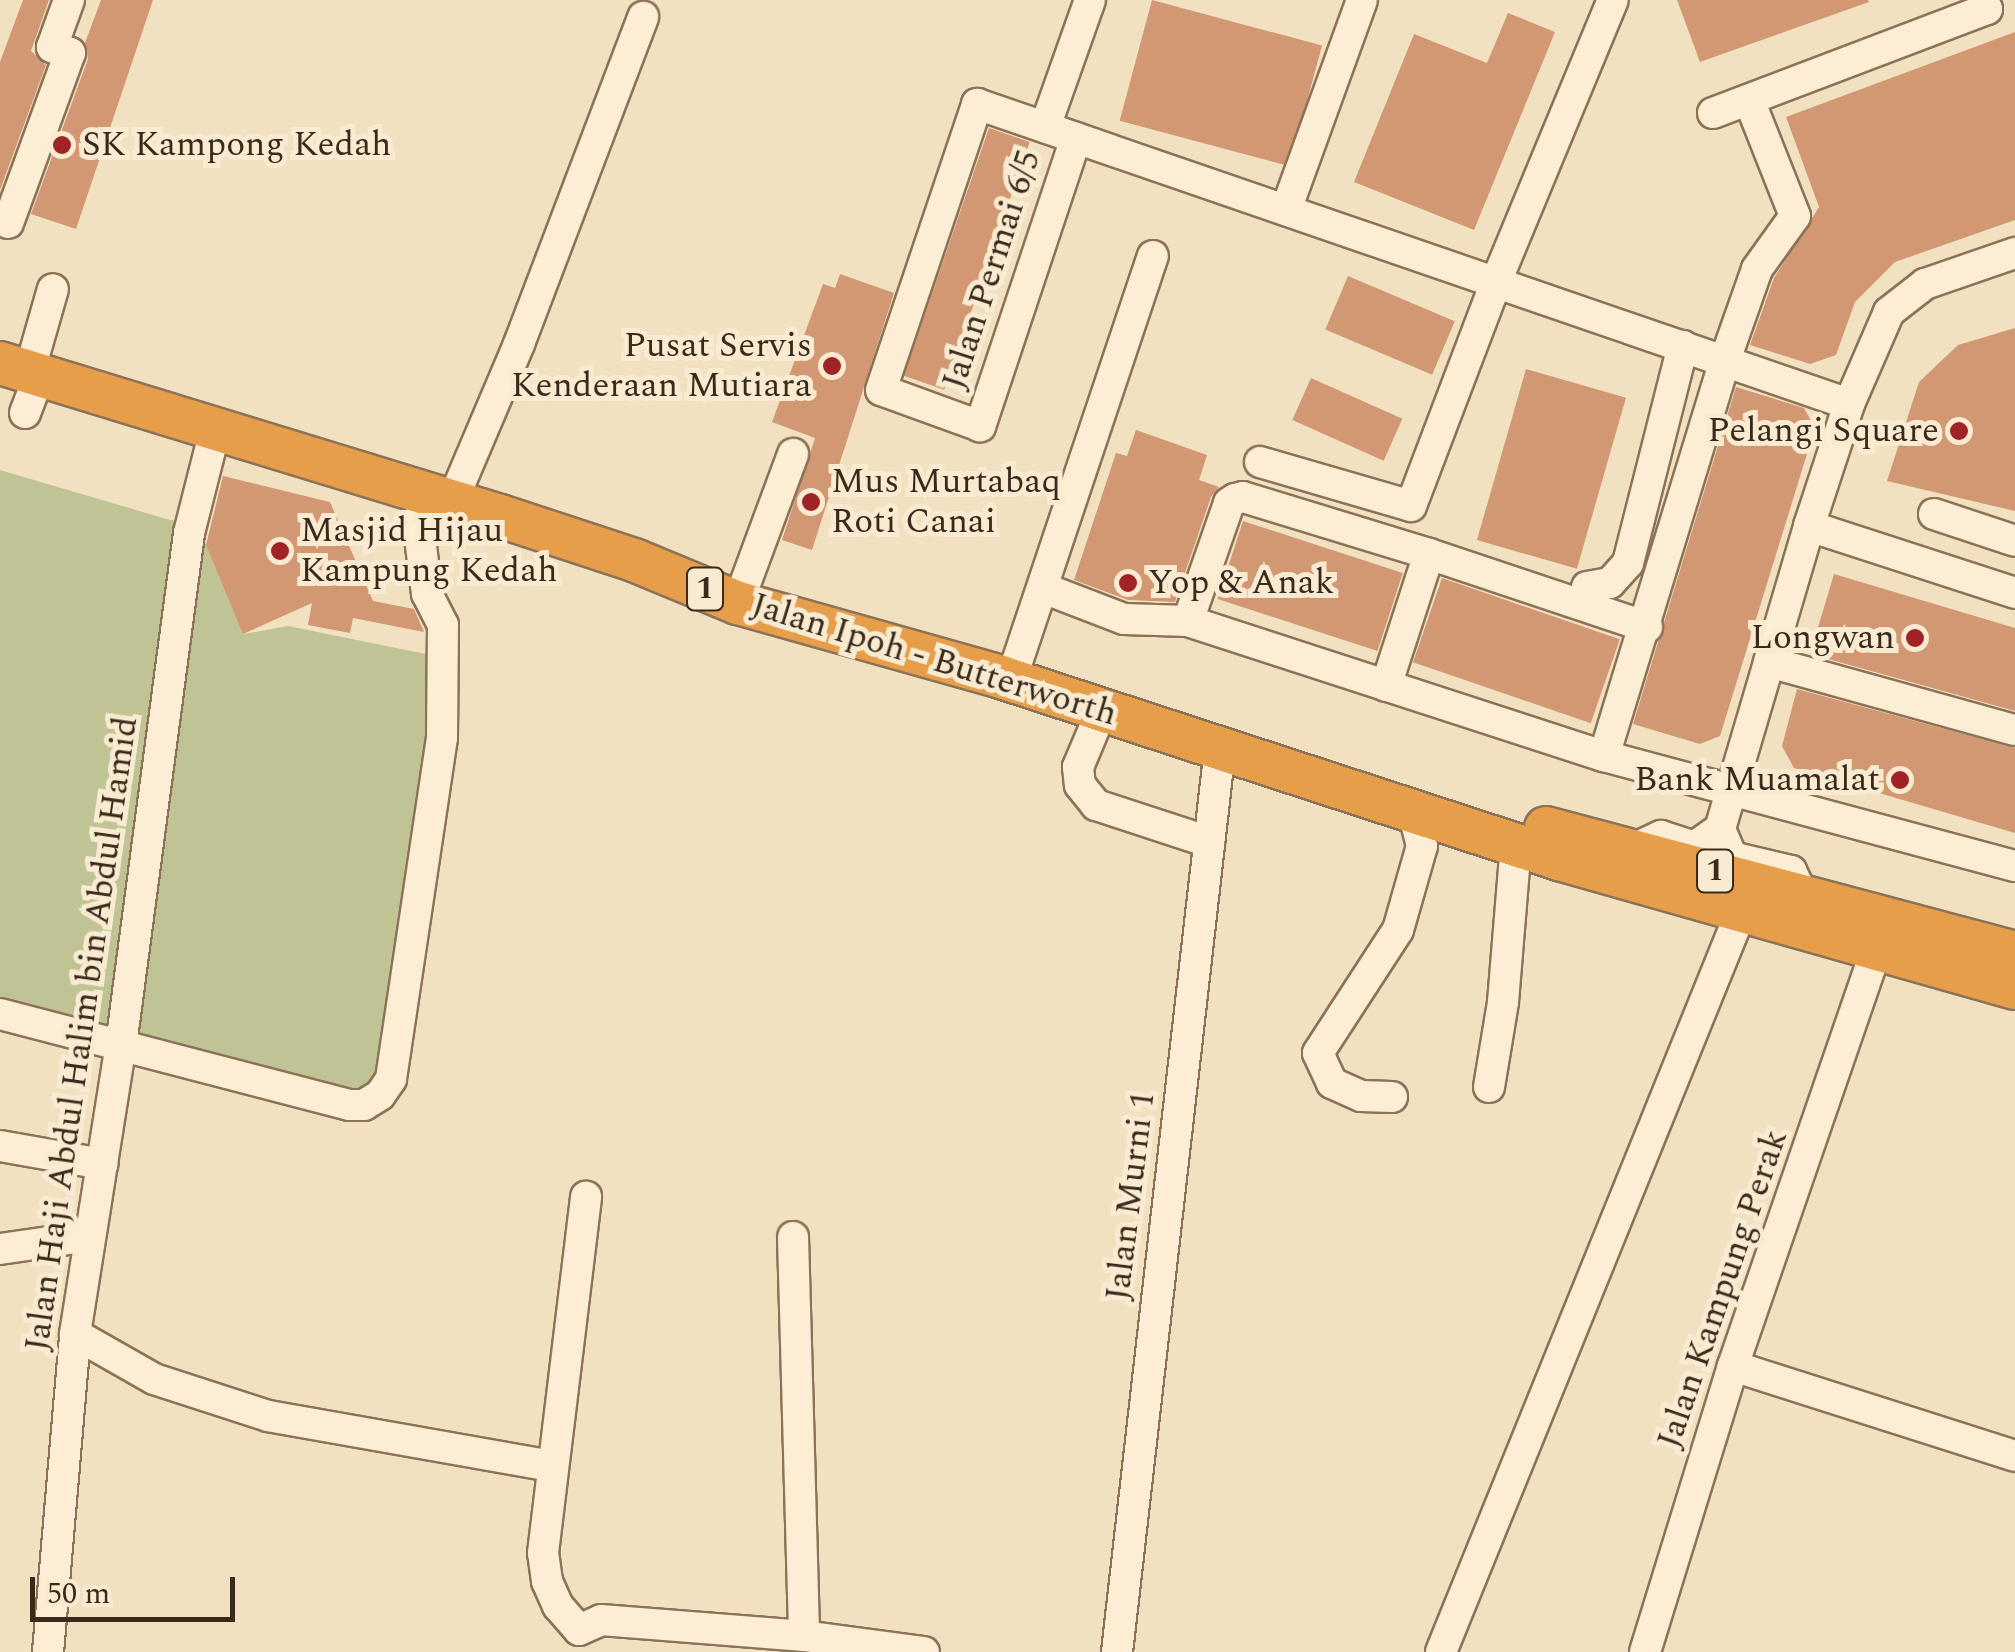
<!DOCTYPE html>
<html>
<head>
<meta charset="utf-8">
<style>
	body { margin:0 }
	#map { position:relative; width:2015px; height:1652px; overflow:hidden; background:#f1e1c1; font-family:Spectral,serif }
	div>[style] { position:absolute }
	.cemetery>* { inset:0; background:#c0c494 }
	.building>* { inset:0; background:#d29874; transform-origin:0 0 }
	.roads { filter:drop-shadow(2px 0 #8c7257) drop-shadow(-2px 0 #8c7257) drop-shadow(0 2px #8c7257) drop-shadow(0 -2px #8c7257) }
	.minor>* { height:30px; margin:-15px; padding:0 15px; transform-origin:15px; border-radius:15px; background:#fbeed5 }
	.highway>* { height:42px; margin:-21px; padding:0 21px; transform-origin:21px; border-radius:21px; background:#e69e4b }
	.dots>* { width:28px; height:28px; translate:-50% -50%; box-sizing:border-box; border:5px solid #f8ebd1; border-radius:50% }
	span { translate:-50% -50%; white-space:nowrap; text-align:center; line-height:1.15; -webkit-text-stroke:10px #f8ebd1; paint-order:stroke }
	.shield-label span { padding:2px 8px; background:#f8ebd1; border:2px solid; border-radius:8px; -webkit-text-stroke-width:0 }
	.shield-label { font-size:32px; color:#3a2a1c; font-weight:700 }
	.poi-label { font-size:35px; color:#3a2a1c }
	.left { translate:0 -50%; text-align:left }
	.right { translate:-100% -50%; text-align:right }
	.street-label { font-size:35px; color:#3a2a1c }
	.scale { position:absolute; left:30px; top:1577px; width:205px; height:45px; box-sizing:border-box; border:5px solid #3a2a1c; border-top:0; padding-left:12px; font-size:30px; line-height:35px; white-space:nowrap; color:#3a2a1c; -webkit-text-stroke:8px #f8ebd1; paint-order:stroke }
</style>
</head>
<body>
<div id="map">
	<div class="cemetery">
		<i style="clip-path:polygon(0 470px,170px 520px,197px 522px,244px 634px,288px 626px,426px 654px,438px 679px,381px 1075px,363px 1091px,343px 1093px,0 1008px)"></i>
	</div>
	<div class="building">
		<i style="clip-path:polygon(23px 0,49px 0,31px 51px,46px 65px,0 190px,0 62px)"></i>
		<i style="clip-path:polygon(101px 0,153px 0,76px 229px,31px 214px,88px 59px,85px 43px)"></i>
		<i style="left:1152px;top:0;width:176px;height:125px;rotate:15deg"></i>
		<i style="clip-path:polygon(1677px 0,1868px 0,1869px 2px,1700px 62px)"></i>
		<i style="clip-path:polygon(1508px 13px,1555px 32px,1474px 230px,1354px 182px,1414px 34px,1487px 63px)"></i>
		<i style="clip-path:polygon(2015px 32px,2015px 220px,1895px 262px,1855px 302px,1836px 355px,1810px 364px,1750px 345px,1774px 278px,1819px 207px,1786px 117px)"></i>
		<i style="left:989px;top:128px;width:43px;height:262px;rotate:19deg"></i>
		<i style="clip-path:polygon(840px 274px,894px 293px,812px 550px,782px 540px,815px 438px,772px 422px,823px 284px,835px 288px)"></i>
		<i style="left:1348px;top:276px;width:116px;height:58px;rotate:23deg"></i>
		<i style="clip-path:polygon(2015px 328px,2015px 511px,1887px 481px,1919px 382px,1958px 345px)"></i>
		<i style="left:1526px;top:369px;width:104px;height:178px;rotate:16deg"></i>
		<i style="left:1311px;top:378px;width:100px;height:46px;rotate:24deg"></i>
		<i style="clip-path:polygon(1736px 387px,1804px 408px,1815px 428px,1720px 736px,1700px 744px,1633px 724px)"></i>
		<i style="clip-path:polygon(1136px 430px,1207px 455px,1199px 480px,1219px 487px,1211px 497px,1175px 602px,1128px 600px,1074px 580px,1116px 453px,1127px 456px)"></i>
		<i style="clip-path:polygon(223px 476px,330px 502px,373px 601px,414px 609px,424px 632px,353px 618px,350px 633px,308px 625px,312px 603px,243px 634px,206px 545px)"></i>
		<i style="left:1243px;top:521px;width:168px;height:82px;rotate:18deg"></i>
		<i style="clip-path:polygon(1834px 574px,2015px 628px,2015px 711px,1810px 654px)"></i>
		<i style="left:1442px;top:578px;width:188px;height:89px;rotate:19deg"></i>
		<i style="clip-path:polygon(1797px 689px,2015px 748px,2015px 833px,1794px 768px,1782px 746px)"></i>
	</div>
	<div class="roads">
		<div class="minor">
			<i style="left:1713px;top:113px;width:293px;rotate:-20.8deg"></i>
			<i style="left:1987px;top:9px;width:10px;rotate:-114deg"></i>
			<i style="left:1045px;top:127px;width:135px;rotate:-70.5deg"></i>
			<i style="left:1076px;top:138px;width:304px;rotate:108.4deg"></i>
			<i style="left:980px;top:426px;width:105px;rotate:-160deg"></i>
			<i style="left:881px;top:390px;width:302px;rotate:-71.4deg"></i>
			<i style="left:977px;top:104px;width:922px;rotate:18.99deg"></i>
			<i style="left:1286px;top:210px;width:223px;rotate:-70.1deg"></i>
			<i style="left:8px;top:223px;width:181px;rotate:-70deg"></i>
			<i style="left:70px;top:53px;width:19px;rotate:-162deg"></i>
			<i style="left:52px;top:47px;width:50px;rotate:-70.1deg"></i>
			<i style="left:29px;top:373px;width:87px;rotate:-74.1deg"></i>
			<i style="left:25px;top:413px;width:40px;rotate:-69deg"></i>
			<i style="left:1260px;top:462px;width:157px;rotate:16.2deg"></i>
			<i style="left:1411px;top:506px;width:240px;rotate:-69.2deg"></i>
			<i style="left:1496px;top:282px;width:305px;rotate:-67.5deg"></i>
			<i style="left:452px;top:502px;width:172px;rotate:-67deg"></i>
			<i style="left:519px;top:344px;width:350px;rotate:-69.2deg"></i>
			<i style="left:1934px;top:514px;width:85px;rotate:18.4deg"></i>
			<i style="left:1809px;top:526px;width:217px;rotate:18deg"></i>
			<i style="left:1587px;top:587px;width:23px;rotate:-10deg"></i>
			<i style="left:1610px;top:583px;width:27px;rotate:-48deg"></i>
			<i style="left:1628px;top:563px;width:224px;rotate:-75.8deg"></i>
			<i style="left:1043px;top:594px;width:9px;rotate:-21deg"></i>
			<i style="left:1051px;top:591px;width:78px;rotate:21deg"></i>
			<i style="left:1124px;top:619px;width:64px;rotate:1.8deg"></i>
			<i style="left:1188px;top:621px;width:437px;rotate:18deg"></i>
			<i style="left:1604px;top:756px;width:425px;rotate:15deg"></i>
			<i style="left:738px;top:603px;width:159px;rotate:-69.7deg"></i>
			<i style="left:1188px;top:621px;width:125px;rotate:-70.8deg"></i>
			<i style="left:1229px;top:503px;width:7px;rotate:-34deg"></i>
			<i style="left:1235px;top:499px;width:8px;rotate:-14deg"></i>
			<i style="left:1243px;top:497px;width:195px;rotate:17deg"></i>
			<i style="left:1769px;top:662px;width:255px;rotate:15.5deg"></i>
			<i style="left:1011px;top:680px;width:447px;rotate:-71.5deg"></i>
			<i style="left:1386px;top:686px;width:139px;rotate:-72deg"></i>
			<i style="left:1429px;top:554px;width:230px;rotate:18.5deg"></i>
			<i style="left:1102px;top:710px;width:62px;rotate:112.8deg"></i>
			<i style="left:1078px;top:767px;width:18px;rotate:84deg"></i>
			<i style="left:1080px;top:785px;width:26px;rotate:51deg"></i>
			<i style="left:1096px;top:805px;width:119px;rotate:18.1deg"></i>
			<i style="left:1604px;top:756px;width:414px;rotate:-73deg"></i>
			<i style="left:1725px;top:360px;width:96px;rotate:-70.6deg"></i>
			<i style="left:1757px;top:269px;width:65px;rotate:-54.4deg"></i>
			<i style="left:1795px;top:216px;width:125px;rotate:-111.6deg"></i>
			<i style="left:1720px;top:829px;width:30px;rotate:67deg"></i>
			<i style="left:1732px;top:857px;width:61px;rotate:13.3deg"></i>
			<i style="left:1791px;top:871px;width:28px;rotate:64deg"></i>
			<i style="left:1633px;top:849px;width:31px;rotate:-25deg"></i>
			<i style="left:1661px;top:836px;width:35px;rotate:18deg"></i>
			<i style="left:1694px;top:847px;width:32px;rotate:-35deg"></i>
			<i style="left:1720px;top:829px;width:316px;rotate:-73.6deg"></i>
			<i style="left:1809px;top:526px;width:128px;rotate:-71.8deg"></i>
			<i style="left:1849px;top:404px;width:100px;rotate:-66.5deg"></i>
			<i style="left:1889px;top:312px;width:46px;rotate:-37.9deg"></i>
			<i style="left:1925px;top:284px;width:95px;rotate:-19deg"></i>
			<i style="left:0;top:1014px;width:361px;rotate:14.6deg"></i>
			<i style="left:349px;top:1105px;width:15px"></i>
			<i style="left:364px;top:1105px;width:19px;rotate:-32deg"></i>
			<i style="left:380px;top:1095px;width:19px;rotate:-55deg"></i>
			<i style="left:391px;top:1079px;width:345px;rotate:-81.5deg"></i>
			<i style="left:442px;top:738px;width:113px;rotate:-89.5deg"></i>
			<i style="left:443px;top:625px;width:35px;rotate:-117deg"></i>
			<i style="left:427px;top:594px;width:64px;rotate:-97.1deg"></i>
			<i style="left:419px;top:530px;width:36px;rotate:-82deg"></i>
			<i style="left:1489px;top:1087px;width:86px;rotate:-80.6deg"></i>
			<i style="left:1503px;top:1002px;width:159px;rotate:-85.3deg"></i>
			<i style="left:1392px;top:1097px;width:31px;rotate:-178deg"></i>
			<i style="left:1361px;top:1096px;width:32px;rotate:-156deg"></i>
			<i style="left:1332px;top:1083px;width:33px;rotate:-115deg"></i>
			<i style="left:1318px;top:1053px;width:147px;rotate:-57deg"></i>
			<i style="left:1398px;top:930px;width:87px;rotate:-74.1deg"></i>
			<i style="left:1422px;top:846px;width:40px;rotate:-104.4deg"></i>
			<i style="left:0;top:1146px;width:104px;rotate:10deg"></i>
			<i style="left:793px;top:1237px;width:399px;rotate:88.4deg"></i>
			<i style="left:0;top:1249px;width:91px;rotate:-8.2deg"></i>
			<i style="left:75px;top:1334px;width:91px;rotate:29.7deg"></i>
			<i style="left:154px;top:1379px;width:120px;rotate:18deg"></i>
			<i style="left:268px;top:1416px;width:288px;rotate:10deg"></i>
			<i style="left:1733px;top:1366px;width:296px;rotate:17.7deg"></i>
			<i style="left:579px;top:1630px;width:32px;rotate:-131deg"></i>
			<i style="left:558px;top:1606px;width:27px;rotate:-114deg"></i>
			<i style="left:547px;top:1581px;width:28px;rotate:-98deg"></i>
			<i style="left:543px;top:1553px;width:359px;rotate:-83.1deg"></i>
			<i style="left:579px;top:1630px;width:24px;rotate:-24deg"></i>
			<i style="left:601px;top:1620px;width:204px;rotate:4.5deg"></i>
			<i style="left:804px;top:1636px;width:121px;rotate:7.6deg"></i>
			<i style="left:48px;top:1652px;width:319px;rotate:-85.1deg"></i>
			<i style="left:75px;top:1334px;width:293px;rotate:-81deg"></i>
			<i style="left:121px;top:1045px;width:516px;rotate:-82.43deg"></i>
			<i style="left:189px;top:533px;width:106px;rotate:-75.8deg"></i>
			<i style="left:1117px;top:1652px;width:910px;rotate:-83.5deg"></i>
			<i style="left:1441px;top:1652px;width:798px;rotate:-67.93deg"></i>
			<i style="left:1645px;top:1652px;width:299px;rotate:-72.9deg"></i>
			<i style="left:1733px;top:1366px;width:439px;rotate:-71deg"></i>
		</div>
		<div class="highway">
			<i style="left:0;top:363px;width:523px;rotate:17.01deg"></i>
			<i style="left:500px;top:516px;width:141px;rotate:18.2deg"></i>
			<i style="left:634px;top:560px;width:113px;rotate:22.5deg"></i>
			<i style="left:738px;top:603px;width:273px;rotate:15.7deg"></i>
			<i style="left:1001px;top:677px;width:587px;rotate:18.06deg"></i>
			<i style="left:1559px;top:859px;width:474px;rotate:15.8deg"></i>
			<i style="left:1546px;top:828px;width:485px;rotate:14.9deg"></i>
		</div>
	</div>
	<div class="dots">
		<i style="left:62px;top:145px;background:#9f2327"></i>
		<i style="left:832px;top:366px;background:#9f2327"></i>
		<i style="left:1959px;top:431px;background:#9f2327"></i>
		<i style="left:811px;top:502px;background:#9f2327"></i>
		<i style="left:280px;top:551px;background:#9f2327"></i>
		<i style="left:1128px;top:583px;background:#9f2327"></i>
		<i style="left:1915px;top:638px;background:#9f2327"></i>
		<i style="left:1900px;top:780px;background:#9f2327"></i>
	</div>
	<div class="shield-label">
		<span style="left:705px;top:589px">1</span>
		<span style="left:1715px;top:871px">1</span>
	</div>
	<div class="poi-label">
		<span class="left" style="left:82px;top:145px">SK Kampong Kedah</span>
		<span class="right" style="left:812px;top:366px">Pusat Servis<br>Kenderaan Mutiara</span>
		<span class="right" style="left:1939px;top:431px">Pelangi Square</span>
		<span class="left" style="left:831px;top:502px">Mus Murtabaq<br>Roti Canai</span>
		<span class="left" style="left:300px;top:551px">Masjid Hijau<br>Kampung Kedah</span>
		<span class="left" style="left:1148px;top:583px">Yop &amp; Anak</span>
		<span class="right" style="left:1895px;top:638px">Longwan</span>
		<span class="right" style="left:1880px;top:780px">Bank Muamalat</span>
	</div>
	<div class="street-label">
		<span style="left:992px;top:270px;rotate:-72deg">Jalan Permai 6/5</span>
		<span style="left:934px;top:660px;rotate:17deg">Jalan Ipoh - Butterworth</span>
		<span style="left:82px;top:1034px;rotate:-82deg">Jalan Haji Abdul Halim bin Abdul Hamid</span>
		<span style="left:1131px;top:1196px;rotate:-83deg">Jalan Murni 1</span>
		<span style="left:1723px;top:1289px;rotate:-71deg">Jalan Kampung Perak</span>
	</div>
	<div class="scale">50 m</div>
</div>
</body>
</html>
